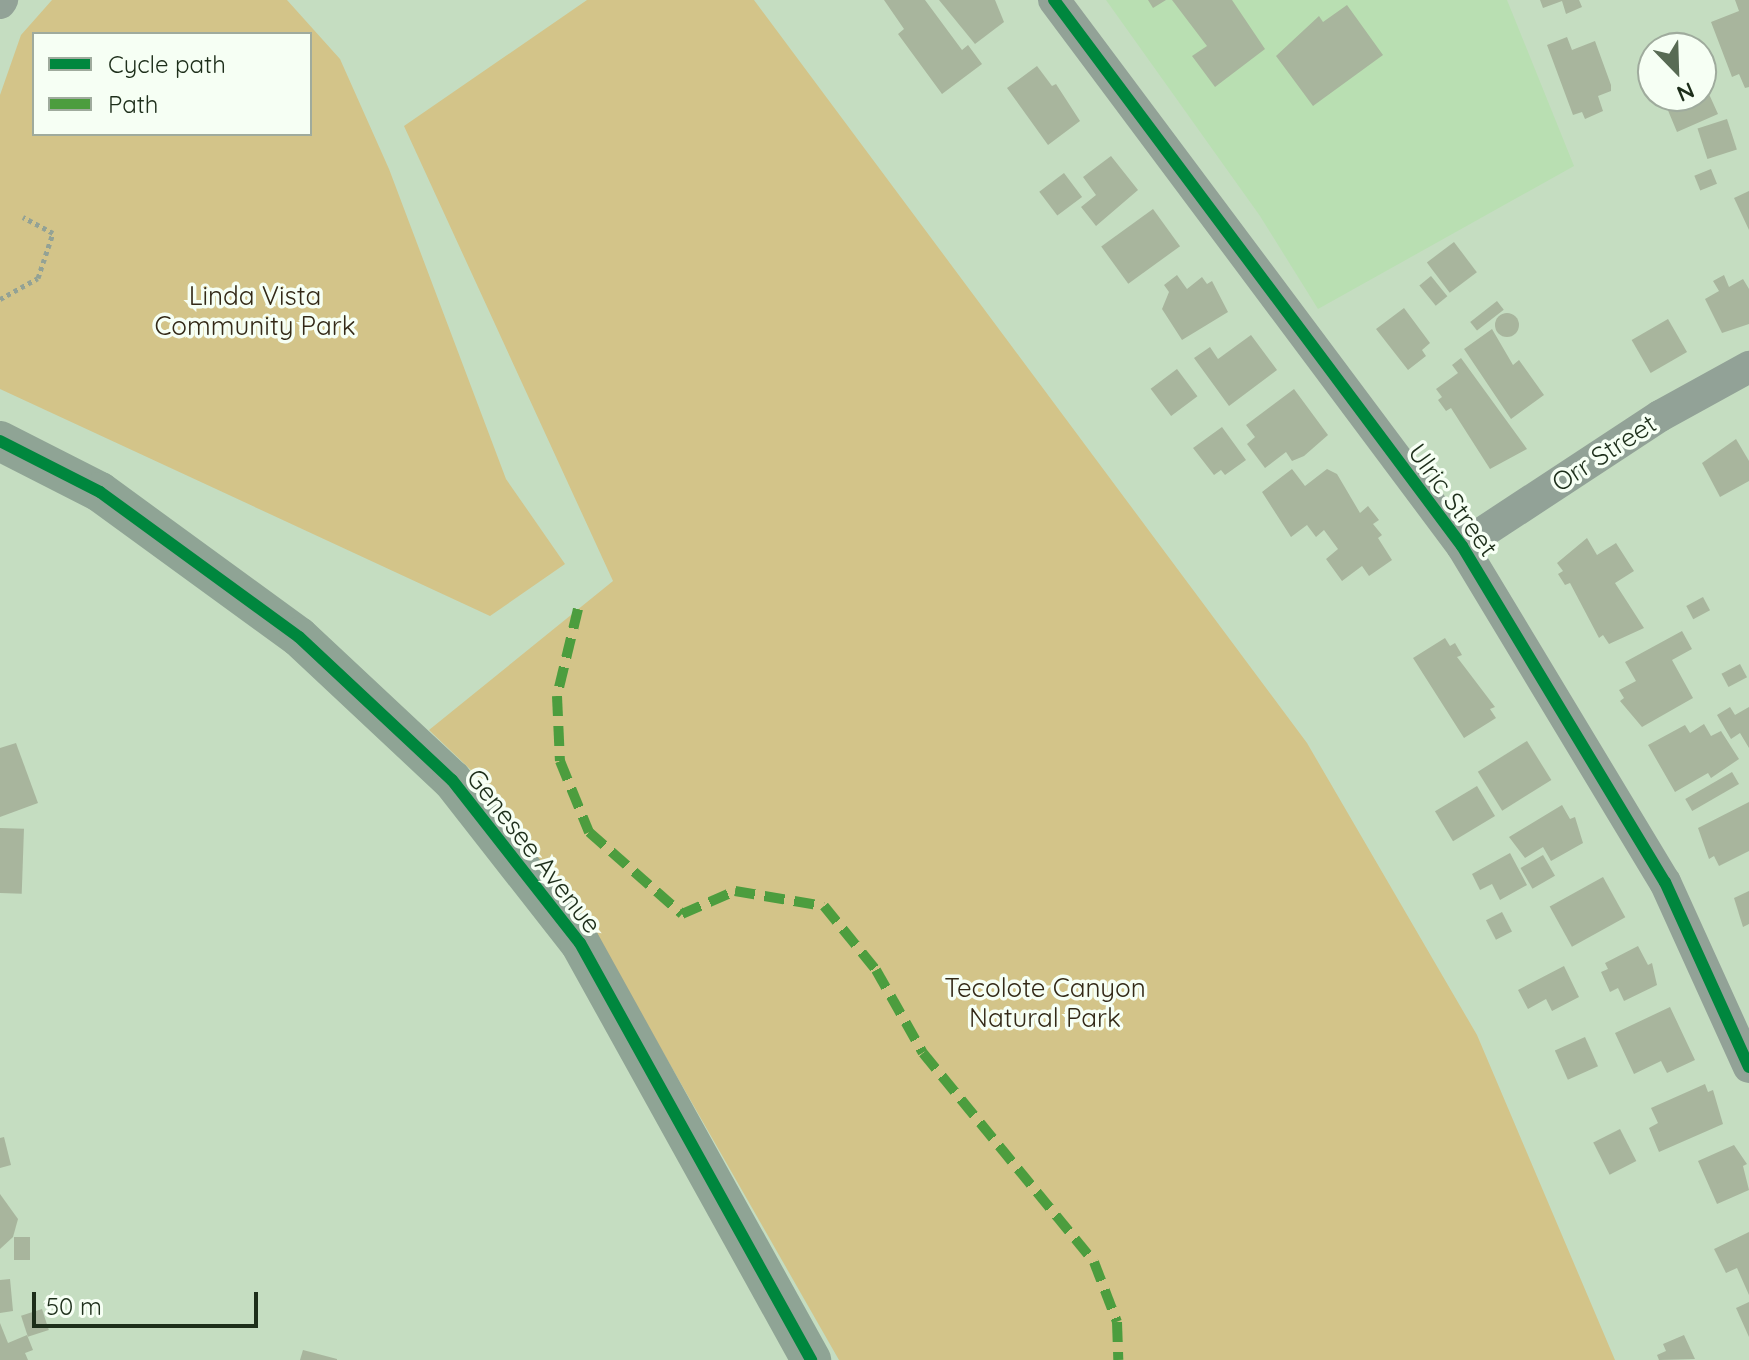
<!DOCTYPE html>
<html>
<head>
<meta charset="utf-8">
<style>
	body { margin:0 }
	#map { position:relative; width:1749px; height:1360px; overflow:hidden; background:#c5ddc1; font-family:Quicksand,sans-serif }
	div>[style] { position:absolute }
	.built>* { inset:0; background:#b9dfb2 }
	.green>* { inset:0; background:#d3c489 }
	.building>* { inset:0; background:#a8b59d; transform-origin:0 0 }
	.round { border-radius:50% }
	.path>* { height:5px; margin-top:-2.5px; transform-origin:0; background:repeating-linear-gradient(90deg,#93a295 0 4px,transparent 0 8px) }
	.minor>* { height:32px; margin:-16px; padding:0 16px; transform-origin:16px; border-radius:16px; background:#92a297 }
	.major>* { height:40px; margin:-20px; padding:0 20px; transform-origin:20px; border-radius:20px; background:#8fa495 }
	.quiet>* { height:10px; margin-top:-5px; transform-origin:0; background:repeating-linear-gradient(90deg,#4c9d3e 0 20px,transparent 0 30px) }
	.cycleway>* { height:12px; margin:-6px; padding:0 6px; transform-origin:6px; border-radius:6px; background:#00873e }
	span { translate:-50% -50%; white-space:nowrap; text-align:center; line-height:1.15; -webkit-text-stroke:7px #f6fff4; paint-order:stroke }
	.park-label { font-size:26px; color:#332917 }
	.street-label { font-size:26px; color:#1d2e1a }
	.legend { position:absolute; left:32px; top:32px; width:280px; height:104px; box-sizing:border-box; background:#f6fff4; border:2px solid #9fab9d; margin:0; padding:10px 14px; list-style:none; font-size:24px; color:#1d2e1a }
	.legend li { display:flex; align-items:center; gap:16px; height:40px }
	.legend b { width:40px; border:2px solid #9fab9d }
	.north { position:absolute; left:1637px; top:32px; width:80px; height:80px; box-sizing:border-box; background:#f6fff4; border:2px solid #9fab9d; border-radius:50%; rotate:157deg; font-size:22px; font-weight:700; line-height:32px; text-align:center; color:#1d2e1a }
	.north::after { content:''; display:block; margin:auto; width:28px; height:36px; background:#586b54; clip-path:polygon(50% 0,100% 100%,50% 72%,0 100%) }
	.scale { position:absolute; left:32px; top:1292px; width:226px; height:36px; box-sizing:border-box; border:4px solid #1d2e1a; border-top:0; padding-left:10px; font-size:24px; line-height:28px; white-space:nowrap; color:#1d2e1a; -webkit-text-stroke:6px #f6fff4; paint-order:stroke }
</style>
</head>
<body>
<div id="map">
	<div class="built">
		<i style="clip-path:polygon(1106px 0,1507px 0,1574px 166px,1318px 309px,1260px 216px)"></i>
	</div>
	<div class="green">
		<i style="clip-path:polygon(evenodd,52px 0,287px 0,340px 59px,389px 169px,506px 479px,565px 564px,490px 616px,0 389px,0 95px,21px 35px,52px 0,310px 34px,310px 134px,34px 134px,34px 34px,310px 34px)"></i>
		<i style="clip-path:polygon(587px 0,754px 0,1307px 743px,1477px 1035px,1615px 1360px,839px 1360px,616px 970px,472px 771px,429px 730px,613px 581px,404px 126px)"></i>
	</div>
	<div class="building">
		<i style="clip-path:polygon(884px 0,925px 0,962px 50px,968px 45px,982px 64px,942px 94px,898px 34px,904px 29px)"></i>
		<i style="clip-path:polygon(939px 0,995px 0,1004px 22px,975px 44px)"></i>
		<i style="clip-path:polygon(1148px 0,1166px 0,1153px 8px)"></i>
		<i style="clip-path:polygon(1172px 0,1232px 0,1265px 49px,1215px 87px,1192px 56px,1207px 46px)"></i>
		<i style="clip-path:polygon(1540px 0,1579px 0,1582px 7px,1566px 14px,1562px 1px,1543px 8px)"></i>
		<i style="clip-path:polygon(1735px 0,1749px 0,1749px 87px,1745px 88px,1739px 74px,1732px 77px,1711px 22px,1739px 11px)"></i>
		<i style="clip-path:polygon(1347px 5px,1383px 55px,1313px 106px,1276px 56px,1319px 16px,1323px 22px)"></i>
		<i style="clip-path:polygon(1567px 37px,1572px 50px,1595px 41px,1611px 85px,1611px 91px,1598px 96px,1603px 111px,1585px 119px,1582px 112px,1573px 115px,1547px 45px)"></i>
		<i style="clip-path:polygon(1037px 66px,1052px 86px,1056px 84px,1080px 121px,1048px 145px,1007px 88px)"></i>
		<i style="clip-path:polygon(1704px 83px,1718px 114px,1677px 132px,1662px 96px,1701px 96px)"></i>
		<i style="left:1727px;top:119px;width:32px;height:31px;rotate:72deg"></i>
		<i style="clip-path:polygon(1111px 156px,1138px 190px,1096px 226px,1081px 207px,1096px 195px,1083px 177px)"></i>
		<i style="left:1711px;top:169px;width:16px;height:18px;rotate:68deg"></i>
		<i style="left:1064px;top:173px;width:30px;height:31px;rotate:53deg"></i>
		<i style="clip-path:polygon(1749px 191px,1749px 230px,1734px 198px)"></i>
		<i style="left:1153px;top:209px;width:46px;height:64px;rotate:54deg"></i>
		<i style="left:1454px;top:242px;width:38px;height:34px;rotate:53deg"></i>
		<i style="clip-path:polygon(1177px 275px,1187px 289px,1202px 277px,1207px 284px,1212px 281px,1228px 312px,1182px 340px,1162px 309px,1169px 292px,1164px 285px)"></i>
		<i style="clip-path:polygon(1724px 275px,1729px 287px,1743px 279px,1749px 289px,1749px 324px,1722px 333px,1705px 299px,1719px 291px,1713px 281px)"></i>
		<i style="left:1431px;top:276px;width:26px;height:15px;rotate:51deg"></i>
		<i style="left:1497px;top:301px;width:11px;height:34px;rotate:52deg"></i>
		<i style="clip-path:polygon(1404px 308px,1430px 343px,1422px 350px,1426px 356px,1408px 370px,1376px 329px)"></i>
		<i class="round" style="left:1495px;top:313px;width:24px;height:24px"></i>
		<i style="left:1668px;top:319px;width:38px;height:42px;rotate:60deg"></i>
		<i style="clip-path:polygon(1492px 329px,1513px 365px,1519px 360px,1544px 395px,1511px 419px,1464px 349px)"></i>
		<i style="clip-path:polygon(1251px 335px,1277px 370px,1229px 406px,1194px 358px,1210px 347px,1218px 359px)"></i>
		<i style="clip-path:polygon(1461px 358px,1527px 449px,1490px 469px,1451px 408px,1446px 411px,1438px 400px,1442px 397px,1436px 389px,1458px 373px,1452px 365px)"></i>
		<i style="left:1177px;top:369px;width:34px;height:33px;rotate:53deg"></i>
		<i style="clip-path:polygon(1294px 389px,1328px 435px,1304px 456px,1292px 461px,1286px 452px,1265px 468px,1247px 444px,1255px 437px,1246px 425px)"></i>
		<i style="clip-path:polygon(1222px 427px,1246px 460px,1225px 475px,1221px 470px,1214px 475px,1193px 448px)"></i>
		<i style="clip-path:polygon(1736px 439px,1749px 461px,1749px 481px,1720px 497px,1702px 463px)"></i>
		<i style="clip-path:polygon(1292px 469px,1305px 486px,1327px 469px,1337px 474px,1360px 513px,1368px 506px,1379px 520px,1373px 524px,1382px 535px,1378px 538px,1392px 560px,1369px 576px,1362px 566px,1342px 581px,1326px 559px,1338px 549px,1324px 530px,1316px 537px,1307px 525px,1291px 537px,1262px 492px)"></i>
		<i style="clip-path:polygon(1587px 538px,1597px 555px,1616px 543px,1634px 571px,1615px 583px,1644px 628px,1609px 644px,1603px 635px,1599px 638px,1570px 583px,1565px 585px,1558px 574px,1563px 571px,1557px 563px)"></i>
		<i style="left:1703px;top:597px;width:15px;height:19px;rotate:62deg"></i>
		<i style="clip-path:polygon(1682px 631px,1692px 649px,1672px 660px,1693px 698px,1642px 727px,1620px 701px,1624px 698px,1619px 690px,1636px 681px,1625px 662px)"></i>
		<i style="clip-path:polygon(1445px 638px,1450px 646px,1455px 643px,1462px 655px,1457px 657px,1495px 707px,1490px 709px,1496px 718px,1464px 738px,1413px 658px)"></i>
		<i style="left:1740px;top:664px;width:15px;height:21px;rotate:62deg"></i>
		<i style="clip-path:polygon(1730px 707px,1735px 715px,1749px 707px,1749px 748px,1740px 733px,1731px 739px,1717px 715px)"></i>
		<i style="clip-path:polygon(1704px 724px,1711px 736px,1721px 731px,1739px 759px,1711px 778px,1708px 773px,1675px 792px,1648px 745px,1685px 725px,1690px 733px)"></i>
		<i style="left:1527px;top:741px;width:46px;height:58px;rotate:58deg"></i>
		<i style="clip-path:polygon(16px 743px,38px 803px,0 817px,0 748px)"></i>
		<i style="left:1732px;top:772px;width:14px;height:54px;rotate:60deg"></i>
		<i style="left:1477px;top:786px;width:35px;height:49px;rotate:59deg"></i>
		<i style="clip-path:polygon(1749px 802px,1749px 851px,1719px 866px,1714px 856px,1709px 859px,1698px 828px)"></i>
		<i style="clip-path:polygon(1562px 805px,1570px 819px,1575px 817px,1583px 843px,1551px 861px,1543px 847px,1525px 858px,1509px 837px)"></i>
		<i style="left:0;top:828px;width:24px;height:65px;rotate:2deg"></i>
		<i style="clip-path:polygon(1510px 853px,1527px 885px,1500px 900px,1492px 884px,1480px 890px,1472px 874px)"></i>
		<i style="left:1543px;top:855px;width:24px;height:26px;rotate:60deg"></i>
		<i style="left:1603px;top:877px;width:46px;height:61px;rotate:61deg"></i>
		<i style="clip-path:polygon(1749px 891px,1749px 924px,1743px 927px,1734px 898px)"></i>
		<i style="left:1502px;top:912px;width:22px;height:18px;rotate:63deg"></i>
		<i style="clip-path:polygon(1638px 946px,1648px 965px,1652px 963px,1657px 985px,1624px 1001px,1618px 988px,1610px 992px,1601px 972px,1608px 969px,1605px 963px)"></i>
		<i style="clip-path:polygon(1564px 966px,1579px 997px,1552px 1011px,1546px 999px,1528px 1009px,1518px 990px)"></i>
		<i style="clip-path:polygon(1670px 1007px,1695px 1060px,1667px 1073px,1661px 1061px,1634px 1074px,1615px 1033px)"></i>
		<i style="left:1585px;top:1037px;width:32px;height:33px;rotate:66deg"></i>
		<i style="clip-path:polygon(1705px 1084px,1708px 1092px,1713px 1090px,1723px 1124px,1659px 1152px,1649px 1128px,1658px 1123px,1651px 1108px)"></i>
		<i style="left:1620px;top:1129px;width:36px;height:30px;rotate:63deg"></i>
		<i style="clip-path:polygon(4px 1137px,11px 1165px,0 1168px,0 1138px)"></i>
		<i style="clip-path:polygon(1734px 1145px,1747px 1164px,1743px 1166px,1749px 1190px,1717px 1204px,1698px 1161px)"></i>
		<i style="clip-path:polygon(0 1194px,18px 1219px,13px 1237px,0 1249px)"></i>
		<i style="clip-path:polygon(1749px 1232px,1749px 1295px,1737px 1268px,1726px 1273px,1714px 1249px)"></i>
		<i style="left:14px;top:1237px;width:16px;height:23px"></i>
		<i style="clip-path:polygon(10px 1279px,13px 1311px,0 1313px,0 1280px)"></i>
		<i style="clip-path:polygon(1749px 1302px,1749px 1337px,1736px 1308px)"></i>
		<i style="left:42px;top:1309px;width:22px;height:22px;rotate:72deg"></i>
		<i style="clip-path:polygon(0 1323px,8px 1343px,27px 1335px,33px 1350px,25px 1353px,28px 1360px,0 1360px)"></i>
		<i style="clip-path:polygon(1684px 1335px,1695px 1359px,1659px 1360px,1657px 1355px,1666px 1351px,1663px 1344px)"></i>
		<i style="clip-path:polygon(303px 1350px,337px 1359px,337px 1360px,300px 1360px)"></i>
	</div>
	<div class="path">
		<i style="left:0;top:299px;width:43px;rotate:-28.9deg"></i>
		<i style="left:38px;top:278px;width:47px;rotate:-71.6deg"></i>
		<i style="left:53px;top:233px;width:34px;rotate:-152deg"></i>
	</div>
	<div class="minor">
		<i style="left:1054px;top:0;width:682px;rotate:53.23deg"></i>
		<i style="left:1462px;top:546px;width:393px;rotate:58.9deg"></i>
		<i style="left:1665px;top:882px;width:203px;rotate:65.6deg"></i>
		<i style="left:0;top:3px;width:4px;rotate:-56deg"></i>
		<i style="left:1462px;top:546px;width:237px;rotate:-33.3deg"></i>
		<i style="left:1660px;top:416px;width:102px;rotate:-28.8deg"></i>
	</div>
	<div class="major">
		<i style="left:0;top:441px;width:112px;rotate:27deg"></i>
		<i style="left:100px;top:492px;width:246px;rotate:36.1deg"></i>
		<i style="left:299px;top:637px;width:209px;rotate:43.1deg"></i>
		<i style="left:452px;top:780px;width:207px;rotate:51.9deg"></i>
		<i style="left:580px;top:943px;width:477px;rotate:61deg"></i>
	</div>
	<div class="quiet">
		<i style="left:578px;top:609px;width:89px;rotate:103.6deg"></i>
		<i style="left:557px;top:696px;width:65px;rotate:87.4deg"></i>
		<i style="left:560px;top:761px;width:77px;rotate:67.8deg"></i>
		<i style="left:589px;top:832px;width:124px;rotate:41.4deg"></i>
		<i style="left:682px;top:914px;width:58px;rotate:-23.5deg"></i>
		<i style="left:735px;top:891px;width:90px;rotate:9.6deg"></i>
		<i style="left:824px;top:906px;width:82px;rotate:50.9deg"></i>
		<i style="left:876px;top:970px;width:95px;rotate:60.5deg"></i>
		<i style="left:923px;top:1053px;width:270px;rotate:50.7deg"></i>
		<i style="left:1094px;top:1262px;width:64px;rotate:69deg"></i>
		<i style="left:1117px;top:1322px;width:38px;rotate:88deg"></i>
	</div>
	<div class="cycleway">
		<i style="left:1054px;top:0;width:682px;rotate:53.23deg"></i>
		<i style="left:1462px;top:546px;width:393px;rotate:58.9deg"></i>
		<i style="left:1665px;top:882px;width:203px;rotate:65.6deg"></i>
		<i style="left:0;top:441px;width:112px;rotate:27deg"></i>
		<i style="left:100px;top:492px;width:246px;rotate:36.1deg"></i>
		<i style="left:299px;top:637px;width:209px;rotate:43.1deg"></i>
		<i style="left:452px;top:780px;width:207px;rotate:51.9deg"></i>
		<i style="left:580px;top:943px;width:477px;rotate:61deg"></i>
	</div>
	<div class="park-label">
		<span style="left:255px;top:311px">Linda Vista<br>Community Park</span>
		<span style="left:1045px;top:1003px">Tecolote Canyon<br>Natural Park</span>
	</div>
	<div class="street-label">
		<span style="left:1604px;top:453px;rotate:-33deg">Orr Street</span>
		<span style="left:1453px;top:500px;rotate:54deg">Ulric Street</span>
		<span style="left:534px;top:851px;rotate:52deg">Genesee Avenue</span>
	</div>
	<ul class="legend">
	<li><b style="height:10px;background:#00873e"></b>Cycle path</li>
	<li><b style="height:10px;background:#4c9d3e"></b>Path</li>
	</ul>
	<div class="north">N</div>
	<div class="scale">50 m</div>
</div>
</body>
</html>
